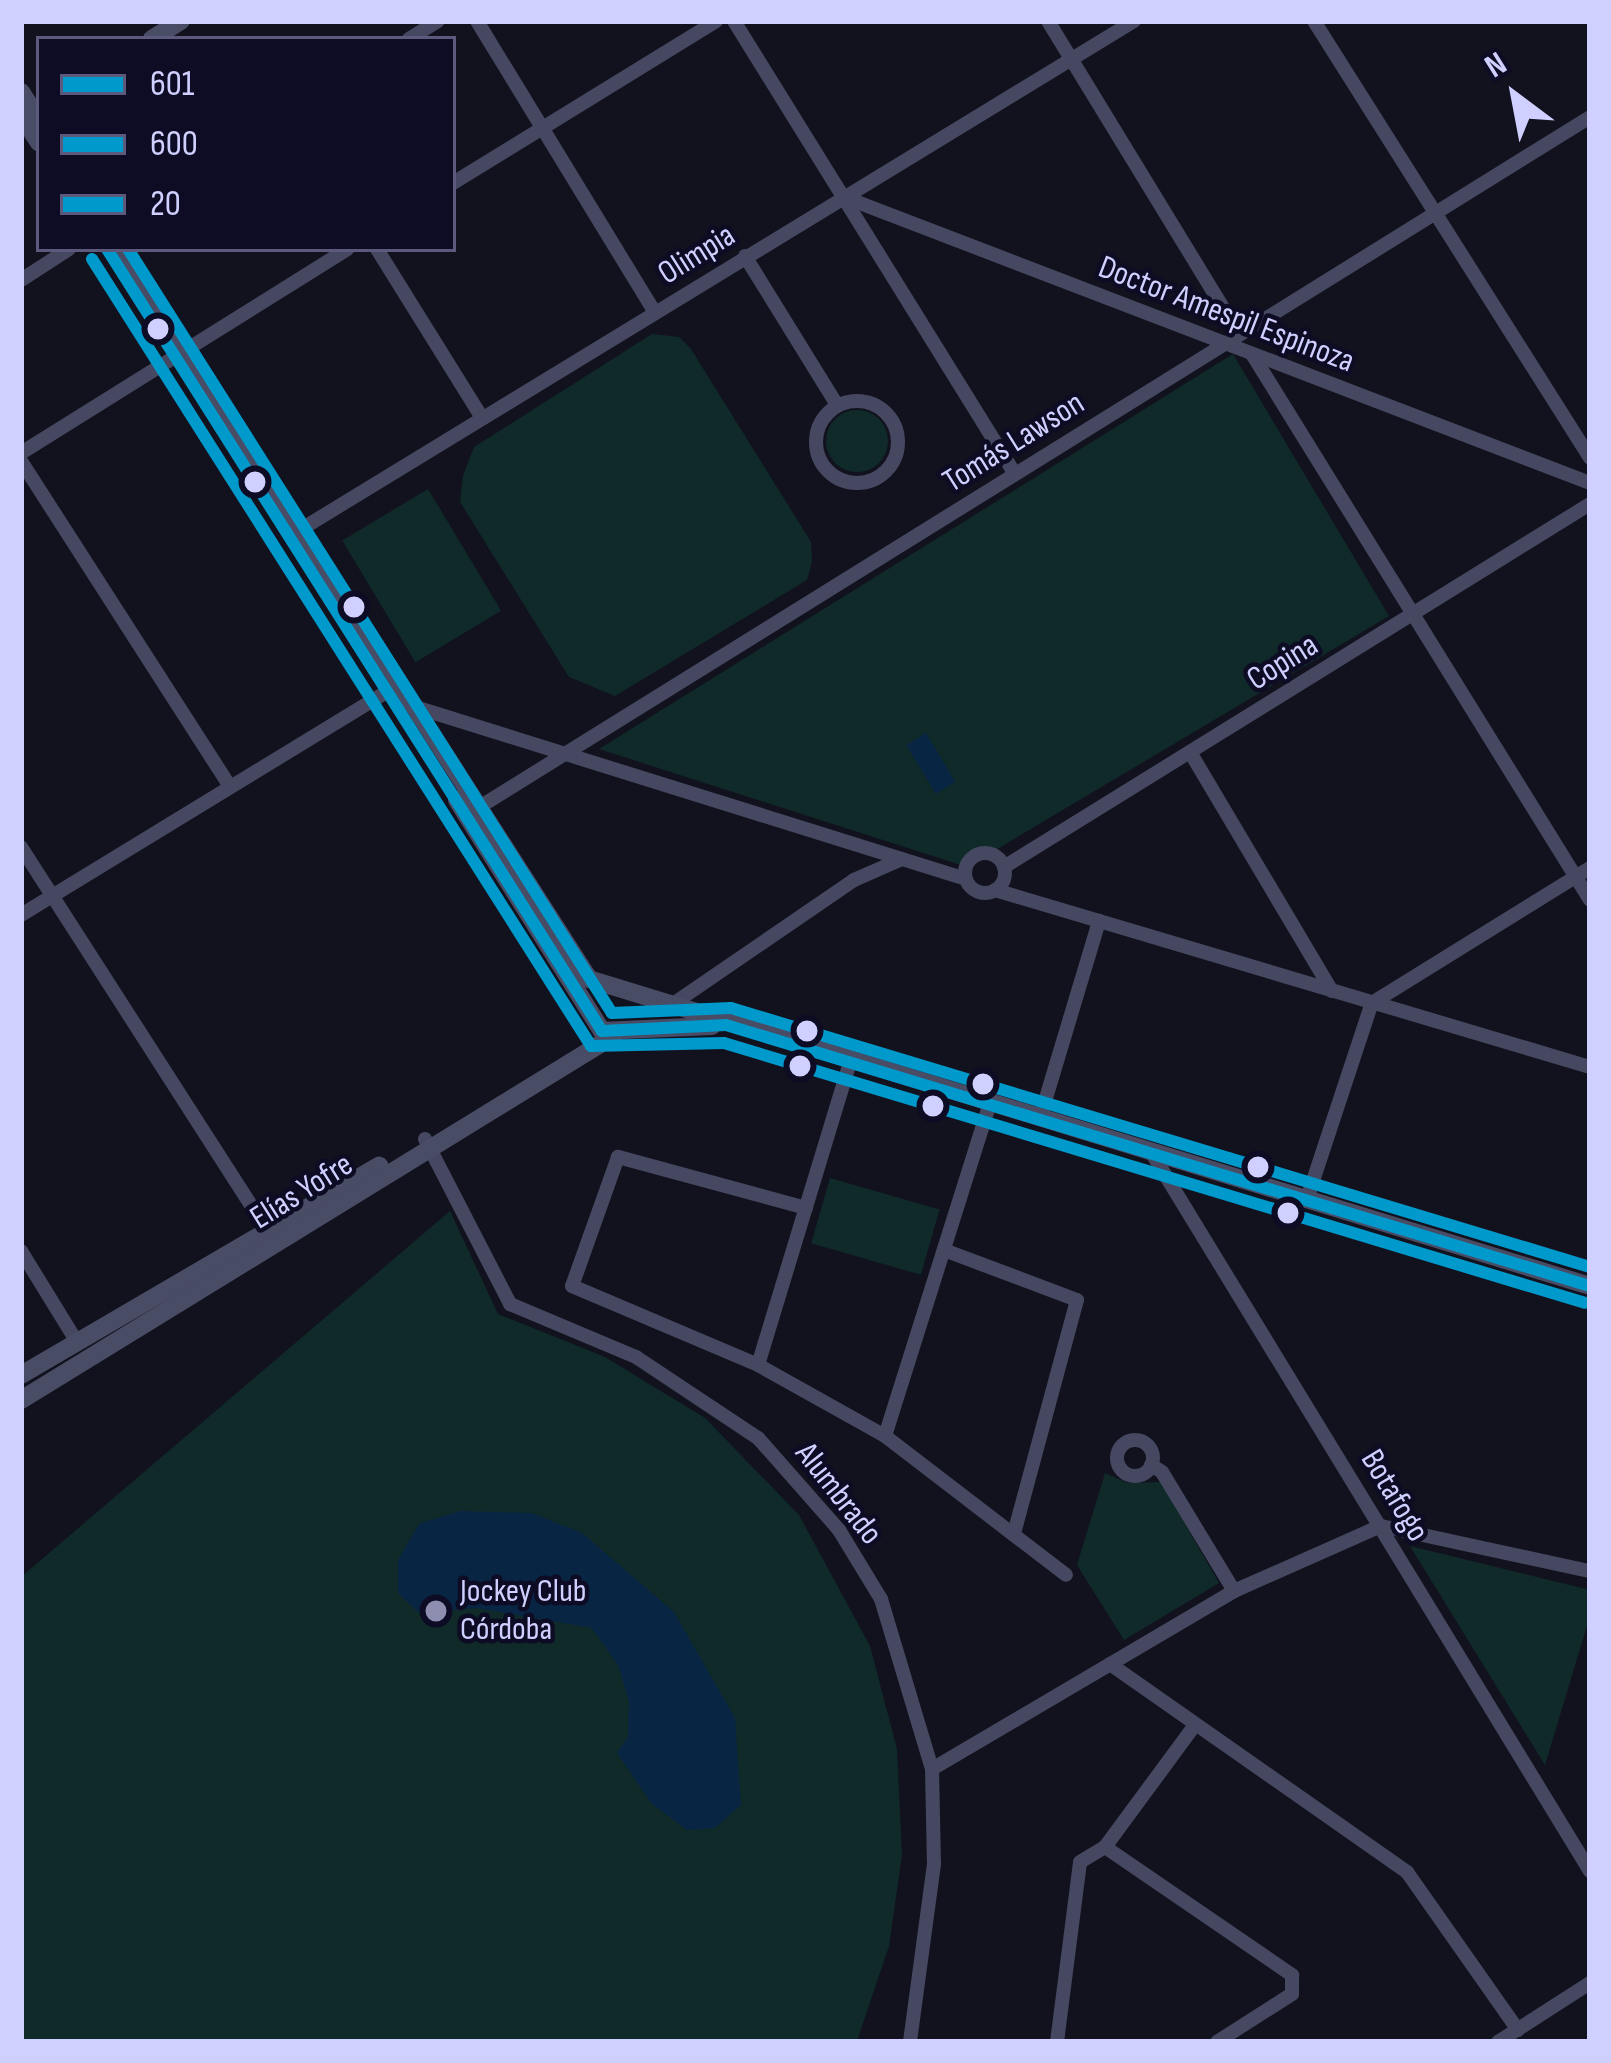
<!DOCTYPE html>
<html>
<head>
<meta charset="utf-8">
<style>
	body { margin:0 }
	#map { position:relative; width:1611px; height:2063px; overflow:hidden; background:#12121e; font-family:"Sofia Sans Condensed",sans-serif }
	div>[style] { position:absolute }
	.green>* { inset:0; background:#0f2a28; transform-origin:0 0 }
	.round { border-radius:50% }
	.water>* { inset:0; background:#082544; transform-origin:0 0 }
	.minor>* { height:14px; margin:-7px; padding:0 7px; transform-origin:7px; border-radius:7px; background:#454860 }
	.minor>.ring { margin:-7px; padding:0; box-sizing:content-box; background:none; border:14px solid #454860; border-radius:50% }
	.secondary>* { height:18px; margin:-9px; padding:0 9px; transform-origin:9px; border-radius:9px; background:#494c65 }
	.bus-1>* { height:12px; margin:-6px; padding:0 6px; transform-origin:6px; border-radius:6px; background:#0099cb }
	.bus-2>* { height:12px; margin:-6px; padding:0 6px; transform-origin:6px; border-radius:6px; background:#0099cb }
	.bus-3>* { height:12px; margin:-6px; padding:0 6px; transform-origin:6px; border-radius:6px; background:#0099cb }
	.dots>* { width:33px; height:33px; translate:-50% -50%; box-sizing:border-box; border:6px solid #0d0c24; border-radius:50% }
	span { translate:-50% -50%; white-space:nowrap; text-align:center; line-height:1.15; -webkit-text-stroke:9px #0d0c24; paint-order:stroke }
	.street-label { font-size:33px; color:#cfd0ff }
	.poi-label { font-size:33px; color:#cfd0ff }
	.left { translate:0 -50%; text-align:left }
	.frame { position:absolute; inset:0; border:24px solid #cfd0ff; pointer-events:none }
	.legend { position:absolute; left:36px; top:36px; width:420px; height:216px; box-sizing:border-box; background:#0d0c24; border:3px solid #5b5a7c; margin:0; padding:15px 21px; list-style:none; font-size:36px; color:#cfd0ff }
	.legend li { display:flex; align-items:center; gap:24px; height:60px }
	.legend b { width:60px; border:3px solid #5b5a7c }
	.north { position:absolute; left:1455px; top:36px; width:120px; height:120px; -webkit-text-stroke:9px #0d0c24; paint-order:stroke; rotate:328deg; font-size:33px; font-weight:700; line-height:48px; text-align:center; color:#cfd0ff }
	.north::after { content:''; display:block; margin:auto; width:42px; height:54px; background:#cfd0ff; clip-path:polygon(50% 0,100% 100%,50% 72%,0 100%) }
</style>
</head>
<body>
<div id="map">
	<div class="green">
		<i style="clip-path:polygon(652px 334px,679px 337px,691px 349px,811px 542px,812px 562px,807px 580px,615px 696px,569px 677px,460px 502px,463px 476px,474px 447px)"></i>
		<i style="clip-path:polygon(1233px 354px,1389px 616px,967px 867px,599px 749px)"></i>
		<i class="round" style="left:826px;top:410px;width:62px;height:62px"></i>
		<i style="left:428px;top:489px;width:142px;height:100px;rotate:59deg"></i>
		<i style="left:830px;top:1178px;width:114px;height:68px;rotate:16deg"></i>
		<i style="clip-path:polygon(450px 1211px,498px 1314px,605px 1357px,705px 1418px,799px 1515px,870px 1646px,897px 1749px,902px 1855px,889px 1946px,857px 2041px,21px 2042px,21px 1577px)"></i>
		<i style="clip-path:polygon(1105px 1473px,1128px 1483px,1161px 1482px,1219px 1583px,1124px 1640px,1077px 1565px)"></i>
		<i style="clip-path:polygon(1410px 1546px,1590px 1590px,1590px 1616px,1545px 1765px)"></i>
	</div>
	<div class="water">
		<i style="left:926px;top:733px;width:57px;height:23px;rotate:59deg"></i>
		<i style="clip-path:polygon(460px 1511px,532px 1513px,582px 1533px,674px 1612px,735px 1718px,741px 1805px,715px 1828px,687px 1830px,652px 1804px,617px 1753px,628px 1737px,629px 1701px,618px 1665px,592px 1628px,477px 1608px,418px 1612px,398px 1593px,398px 1560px,419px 1524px)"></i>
	</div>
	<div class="minor">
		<i style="left:477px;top:21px;width:342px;rotate:58.6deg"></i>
		<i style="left:734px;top:21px;width:533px;rotate:58.19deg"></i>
		<i style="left:1048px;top:21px;width:367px;rotate:58.6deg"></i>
		<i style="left:1314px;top:21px;width:517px;rotate:57.72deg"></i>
		<i style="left:409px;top:39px;width:34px;rotate:-32deg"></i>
		<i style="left:453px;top:183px;width:309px;rotate:-31.6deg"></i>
		<i style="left:844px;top:197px;width:799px;rotate:20.98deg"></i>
		<i style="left:377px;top:249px;width:199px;rotate:58.1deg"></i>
		<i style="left:745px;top:256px;width:175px;rotate:58.3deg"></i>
		<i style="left:21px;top:280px;width:57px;rotate:-32.9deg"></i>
		<i style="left:1252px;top:354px;width:642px;rotate:58.24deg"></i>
		<i class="ring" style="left:816px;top:401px;width:68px;height:68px"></i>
		<i style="left:21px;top:453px;width:385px;rotate:-32deg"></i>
		<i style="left:21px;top:461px;width:386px;rotate:57.3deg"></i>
		<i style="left:290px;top:536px;width:989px;rotate:-31.39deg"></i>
		<i style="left:1190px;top:752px;width:278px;rotate:59.3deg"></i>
		<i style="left:473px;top:811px;width:1315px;rotate:-31.85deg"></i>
		<i style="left:21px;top:847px;width:466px;rotate:57.3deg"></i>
		<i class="ring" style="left:965px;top:853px;width:26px;height:26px"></i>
		<i style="left:1004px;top:867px;width:689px;rotate:-31.78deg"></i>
		<i style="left:995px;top:890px;width:621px;rotate:16.57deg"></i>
		<i style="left:21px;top:915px;width:430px;rotate:-31.4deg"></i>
		<i style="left:388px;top:691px;width:28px;rotate:32deg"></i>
		<i style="left:412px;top:706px;width:580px;rotate:17.34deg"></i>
		<i style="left:670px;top:1006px;width:223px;rotate:-34.4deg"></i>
		<i style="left:854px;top:880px;width:52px;rotate:-23.6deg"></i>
		<i style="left:1040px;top:1118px;width:206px;rotate:-73.3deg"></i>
		<i style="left:425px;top:1139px;width:186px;rotate:62.7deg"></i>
		<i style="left:510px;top:1304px;width:137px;rotate:22.8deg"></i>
		<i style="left:636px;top:1357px;width:146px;rotate:33.6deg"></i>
		<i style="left:758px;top:1438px;width:123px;rotate:48.6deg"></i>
		<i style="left:839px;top:1530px;width:81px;rotate:58.7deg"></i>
		<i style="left:881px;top:1599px;width:177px;rotate:73.3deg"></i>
		<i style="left:932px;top:1769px;width:95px;rotate:88.8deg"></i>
		<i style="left:934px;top:1864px;width:180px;rotate:97.7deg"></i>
		<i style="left:1150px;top:1150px;width:845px;rotate:58.61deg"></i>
		<i style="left:1307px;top:1199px;width:206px;rotate:-71.7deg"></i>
		<i style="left:1372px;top:1003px;width:256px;rotate:-31.8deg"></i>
		<i style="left:806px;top:1208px;width:195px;rotate:-164.8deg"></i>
		<i style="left:618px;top:1157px;width:137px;rotate:109.6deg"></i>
		<i style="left:572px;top:1286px;width:202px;rotate:23deg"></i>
		<i style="left:758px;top:1365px;width:145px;rotate:29.2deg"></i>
		<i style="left:885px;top:1436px;width:228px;rotate:37.5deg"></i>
		<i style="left:944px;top:1250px;width:142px;rotate:20.6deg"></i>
		<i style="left:1077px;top:1300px;width:238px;rotate:105.1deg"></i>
		<i style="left:21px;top:1251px;width:107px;rotate:58.4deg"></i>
		<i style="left:758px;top:1365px;width:317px;rotate:-73.1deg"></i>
		<i style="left:885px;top:1436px;width:349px;rotate:-72.5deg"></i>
		<i class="ring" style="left:1117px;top:1440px;width:22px;height:22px"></i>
		<i style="left:1151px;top:1465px;width:13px;rotate:32deg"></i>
		<i style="left:1162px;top:1472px;width:139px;rotate:58.8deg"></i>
		<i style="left:1110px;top:1664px;width:363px;rotate:35deg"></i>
		<i style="left:1407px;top:1872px;width:193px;rotate:54.9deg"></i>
		<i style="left:932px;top:1769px;width:351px;rotate:-30.5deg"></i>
		<i style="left:1234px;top:1591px;width:161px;rotate:-23.9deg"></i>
		<i style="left:1381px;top:1526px;width:214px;rotate:12.2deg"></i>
		<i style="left:1105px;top:1847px;width:227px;rotate:34.4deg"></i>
		<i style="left:1292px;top:1975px;width:19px;rotate:90deg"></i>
		<i style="left:1292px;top:1994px;width:89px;rotate:147.4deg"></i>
		<i style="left:1057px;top:2042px;width:181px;rotate:-82.7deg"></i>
		<i style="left:1080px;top:1862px;width:29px;rotate:-31deg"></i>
		<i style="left:1105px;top:1847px;width:152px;rotate:-53.6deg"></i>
		<i style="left:1498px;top:2042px;width:109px;rotate:-32.7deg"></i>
	</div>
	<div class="secondary">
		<i style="left:152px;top:39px;width:34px;rotate:-32deg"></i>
		<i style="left:21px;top:92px;width:33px;rotate:57deg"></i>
		<i style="left:21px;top:115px;width:33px;rotate:57deg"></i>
		<i style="left:121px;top:249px;width:867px;rotate:57.34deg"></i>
		<i style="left:589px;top:979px;width:1047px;rotate:17.05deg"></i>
		<i style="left:457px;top:800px;width:273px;rotate:57.9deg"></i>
		<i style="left:602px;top:1031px;width:110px;rotate:-2.6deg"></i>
		<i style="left:21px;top:1375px;width:415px;rotate:-30.3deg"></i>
		<i style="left:21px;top:1400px;width:697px;rotate:-31.57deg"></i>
	</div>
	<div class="bus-1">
		<i style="left:107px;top:249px;width:925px;rotate:57.67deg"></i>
		<i style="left:602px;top:1031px;width:124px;rotate:-2.8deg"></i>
		<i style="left:726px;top:1025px;width:903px;rotate:16.81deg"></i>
	</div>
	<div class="bus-2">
		<i style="left:92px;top:259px;width:932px;rotate:57.62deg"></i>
		<i style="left:591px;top:1046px;width:133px;rotate:-1.3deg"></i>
		<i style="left:724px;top:1043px;width:899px;rotate:16.8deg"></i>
	</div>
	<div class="bus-3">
		<i style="left:128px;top:249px;width:904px;rotate:57.65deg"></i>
		<i style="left:612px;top:1013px;width:119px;rotate:-2.4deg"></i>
		<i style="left:731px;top:1008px;width:897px;rotate:16.78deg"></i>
	</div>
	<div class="dots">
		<i style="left:158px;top:329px;background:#cfd0ff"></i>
		<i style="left:255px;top:482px;background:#cfd0ff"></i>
		<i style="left:354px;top:607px;background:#cfd0ff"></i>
		<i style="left:807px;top:1031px;background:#cfd0ff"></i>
		<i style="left:800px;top:1066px;background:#cfd0ff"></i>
		<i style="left:983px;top:1084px;background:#cfd0ff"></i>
		<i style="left:933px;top:1106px;background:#cfd0ff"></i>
		<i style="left:1258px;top:1167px;background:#cfd0ff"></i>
		<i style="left:1288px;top:1213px;background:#cfd0ff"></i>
		<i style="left:436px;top:1611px;background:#8d8eb0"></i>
	</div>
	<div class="street-label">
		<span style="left:697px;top:255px;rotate:-32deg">Olimpia</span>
		<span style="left:1226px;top:315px;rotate:21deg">Doctor Amespil Espinoza</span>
		<span style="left:1014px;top:443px;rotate:-32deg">Tomás Lawson</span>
		<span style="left:1283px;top:663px;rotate:-32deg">Copina</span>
		<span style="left:302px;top:1192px;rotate:-32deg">Elías Yofre</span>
		<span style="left:838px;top:1494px;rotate:52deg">Alumbrado</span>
		<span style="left:1394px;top:1496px;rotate:59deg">Botafogo</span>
	</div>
	<div class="poi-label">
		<span class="left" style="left:460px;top:1611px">Jockey Club<br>Córdoba</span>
	</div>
	<div class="frame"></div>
	<ul class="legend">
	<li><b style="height:15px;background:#0099cb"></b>601</li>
	<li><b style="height:15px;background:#0099cb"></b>600</li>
	<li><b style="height:15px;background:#0099cb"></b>20</li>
	</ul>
	<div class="north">N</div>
</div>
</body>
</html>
